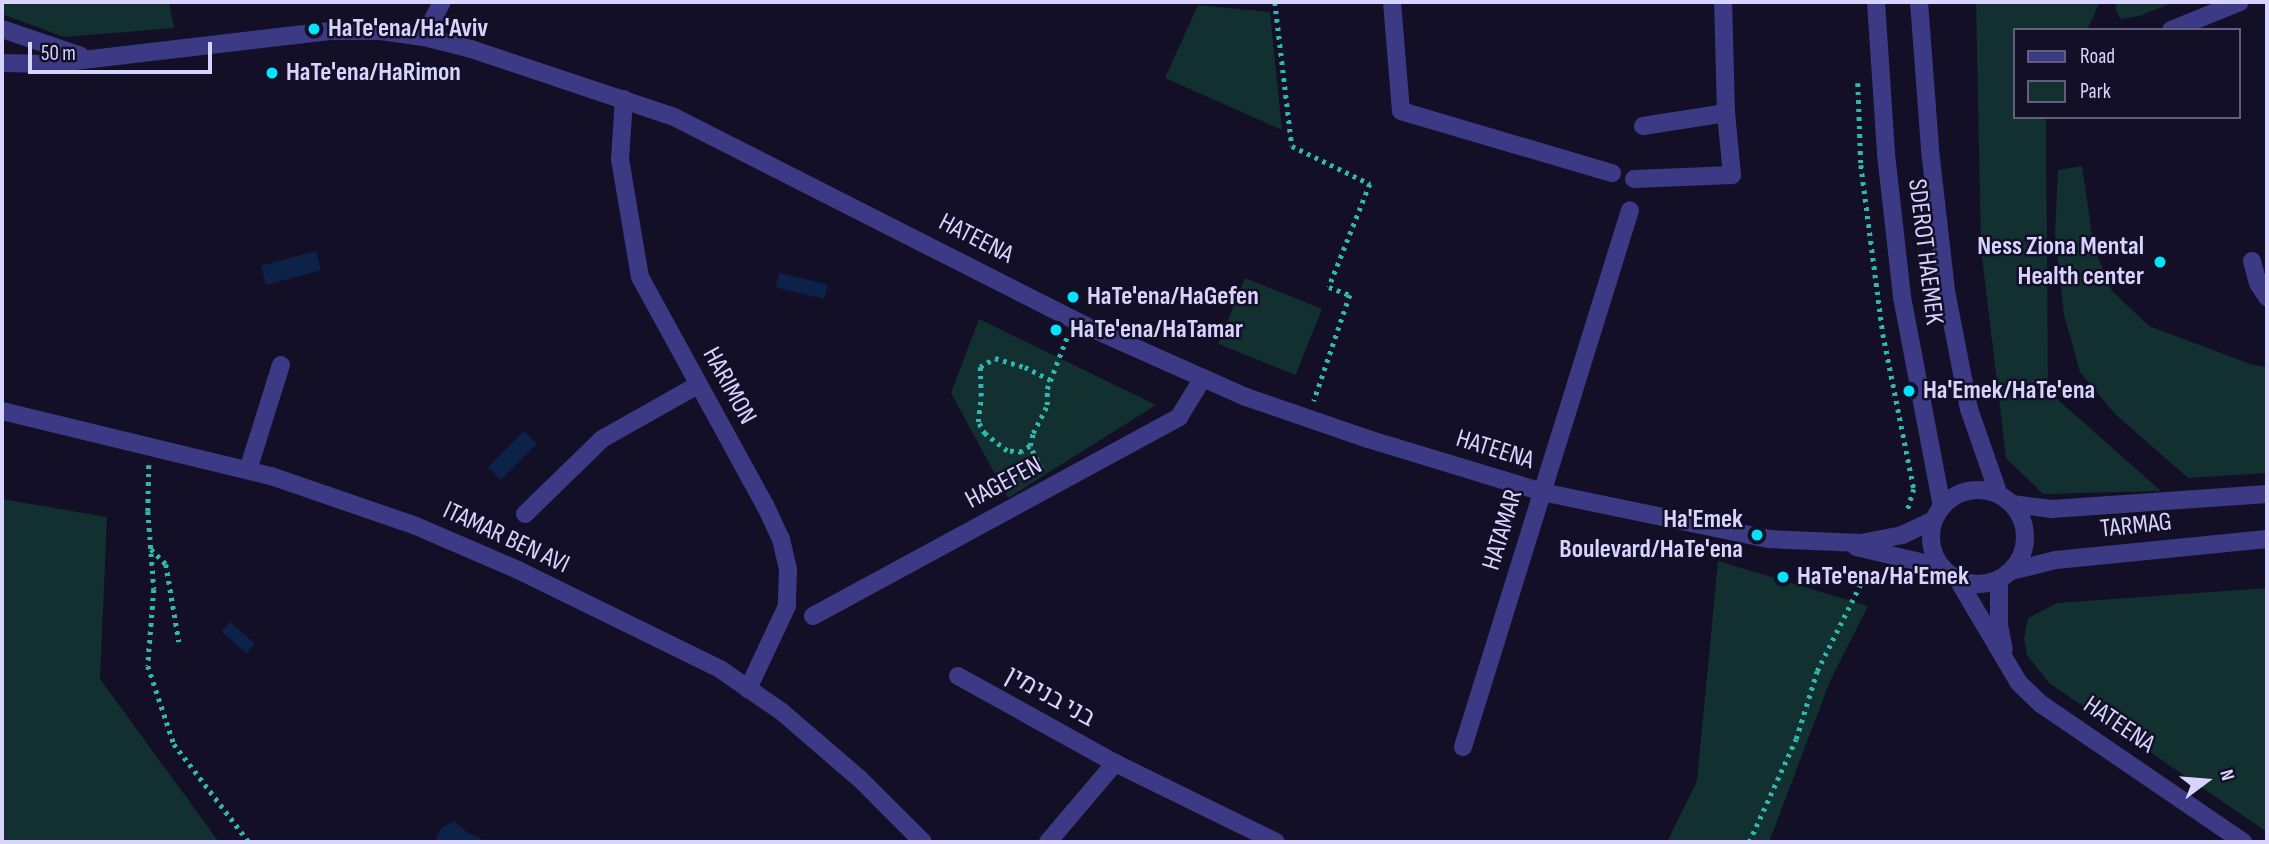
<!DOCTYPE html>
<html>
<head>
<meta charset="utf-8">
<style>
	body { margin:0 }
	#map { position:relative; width:2269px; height:844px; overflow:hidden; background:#130f26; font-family:"Sofia Sans Condensed",Heebo,sans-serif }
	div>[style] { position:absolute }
	.green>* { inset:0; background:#12302f; transform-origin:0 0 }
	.water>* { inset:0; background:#0c2248; transform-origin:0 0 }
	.path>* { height:4.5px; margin-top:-2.25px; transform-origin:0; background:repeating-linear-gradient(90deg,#2fb8b0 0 3.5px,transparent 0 8.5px) }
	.minor>* { height:18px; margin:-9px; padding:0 9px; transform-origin:9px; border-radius:9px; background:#3d3a85 }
	.minor>.ring { margin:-9px; padding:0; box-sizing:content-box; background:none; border:18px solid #3d3a85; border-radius:50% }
	.dots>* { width:19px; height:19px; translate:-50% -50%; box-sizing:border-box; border:4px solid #130f26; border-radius:50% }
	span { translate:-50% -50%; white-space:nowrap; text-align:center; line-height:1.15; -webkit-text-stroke:5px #130f26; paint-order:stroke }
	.poi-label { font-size:26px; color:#d9d4ff; font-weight:700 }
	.left { translate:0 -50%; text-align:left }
	.right { translate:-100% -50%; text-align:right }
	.street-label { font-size:26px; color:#d9d4ff }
	.frame { position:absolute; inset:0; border:4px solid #d9d4ff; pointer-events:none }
	.legend { position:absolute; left:2013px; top:28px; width:228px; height:91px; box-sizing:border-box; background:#130f26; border:2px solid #625e7d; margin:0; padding:9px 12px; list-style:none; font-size:21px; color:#d9d4ff }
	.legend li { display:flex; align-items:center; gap:14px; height:35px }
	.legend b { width:35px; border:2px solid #625e7d }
	.north { position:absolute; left:2171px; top:746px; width:70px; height:70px; -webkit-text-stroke:5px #130f26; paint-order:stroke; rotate:74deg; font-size:19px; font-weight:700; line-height:28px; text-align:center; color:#d9d4ff }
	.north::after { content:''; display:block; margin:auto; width:24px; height:32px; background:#d9d4ff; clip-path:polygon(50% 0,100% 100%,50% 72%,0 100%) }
	.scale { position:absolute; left:28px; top:42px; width:184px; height:32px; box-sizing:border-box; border:4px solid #d9d4ff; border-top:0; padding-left:9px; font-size:21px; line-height:24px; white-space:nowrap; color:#d9d4ff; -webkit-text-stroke:5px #130f26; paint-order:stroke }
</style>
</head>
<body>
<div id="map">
	<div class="green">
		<i style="clip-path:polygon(2px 2px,169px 2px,174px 28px,64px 37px,2px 14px)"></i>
		<i style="clip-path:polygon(1976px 2px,2100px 2px,2087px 30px,2015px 30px,2015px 117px,2046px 117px,2048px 391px,2161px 491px,2043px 494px,2006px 458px,1981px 248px)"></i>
		<i style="clip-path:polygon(2118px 2px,2175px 2px,2139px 16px,2120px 19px,2115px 7px)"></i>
		<i style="clip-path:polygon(1198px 5px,1270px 12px,1282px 130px,1165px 78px)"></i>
		<i style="clip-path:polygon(2082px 166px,2094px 248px,2112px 291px,2149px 326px,2253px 365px,2267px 367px,2267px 473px,2188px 478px,2115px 414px,2080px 372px,2064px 315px,2055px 234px,2058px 170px)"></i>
		<i style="left:1245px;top:278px;width:83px;height:71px;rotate:22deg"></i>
		<i style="clip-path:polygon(979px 319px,1156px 405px,1008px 498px,951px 393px)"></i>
		<i style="clip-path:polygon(2px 499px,107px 517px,100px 679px,219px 842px,2px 842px)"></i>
		<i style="clip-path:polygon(1718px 561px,1868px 606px,1830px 681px,1769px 842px,1667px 842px,1697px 781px)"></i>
		<i style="clip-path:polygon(2267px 588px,2267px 832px,2049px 683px,2027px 655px,2024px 639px,2028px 618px,2057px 603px)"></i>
	</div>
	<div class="water">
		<i style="left:316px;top:251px;width:20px;height:57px;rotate:75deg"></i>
		<i style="left:779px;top:273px;width:50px;height:15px;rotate:13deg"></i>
		<i style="left:524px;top:431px;width:18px;height:51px;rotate:45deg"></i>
		<i style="left:230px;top:622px;width:33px;height:13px;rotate:41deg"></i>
		<i style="clip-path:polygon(454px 821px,468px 833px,488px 842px,435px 841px,441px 828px)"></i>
	</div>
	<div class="path">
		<i style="left:1275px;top:2px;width:145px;rotate:83.3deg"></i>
		<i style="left:1292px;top:146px;width:87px;rotate:26deg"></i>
		<i style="left:1370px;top:184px;width:111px;rotate:111.7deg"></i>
		<i style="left:1329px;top:287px;width:22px;rotate:21deg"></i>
		<i style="left:1350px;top:295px;width:112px;rotate:108.8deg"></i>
		<i style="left:1858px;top:83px;width:82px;rotate:87.9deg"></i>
		<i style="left:1861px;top:165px;width:170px;rotate:82.6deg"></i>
		<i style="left:1883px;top:334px;width:158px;rotate:78.7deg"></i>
		<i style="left:1914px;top:489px;width:21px;rotate:107deg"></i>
		<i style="left:1030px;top:446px;width:10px;rotate:143deg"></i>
		<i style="left:1022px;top:452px;width:15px;rotate:-176deg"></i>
		<i style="left:1007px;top:451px;width:28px;rotate:-142deg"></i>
		<i style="left:985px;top:434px;width:14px;rotate:-120deg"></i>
		<i style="left:978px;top:422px;width:26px;rotate:-83deg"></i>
		<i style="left:981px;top:396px;width:29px;rotate:-92deg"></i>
		<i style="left:980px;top:367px;width:17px;rotate:-31deg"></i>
		<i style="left:995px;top:358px;width:31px;rotate:17deg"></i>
		<i style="left:1025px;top:367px;width:29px;rotate:27deg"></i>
		<i style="left:149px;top:465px;width:46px;rotate:91.2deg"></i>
		<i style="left:148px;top:511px;width:78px;rotate:85.6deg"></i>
		<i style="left:154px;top:589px;width:77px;rotate:94.5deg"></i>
		<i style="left:148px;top:666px;width:82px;rotate:71.6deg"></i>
		<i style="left:174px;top:744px;width:123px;rotate:52.6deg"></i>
		<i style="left:1041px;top:469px;width:25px;rotate:-116deg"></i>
		<i style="left:1030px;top:446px;width:13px;rotate:-77deg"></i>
		<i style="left:1033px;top:433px;width:31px;rotate:-63deg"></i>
		<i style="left:1047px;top:405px;width:16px;rotate:-90deg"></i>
		<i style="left:1047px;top:389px;width:56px;rotate:-69deg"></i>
		<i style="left:151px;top:549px;width:21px;rotate:45deg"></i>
		<i style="left:166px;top:564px;width:79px;rotate:80.5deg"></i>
		<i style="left:1749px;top:842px;width:113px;rotate:-65.5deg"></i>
		<i style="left:1796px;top:739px;width:71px;rotate:-72.8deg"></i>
		<i style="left:1817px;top:671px;width:114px;rotate:-63.4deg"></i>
	</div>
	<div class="minor">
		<i style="left:1392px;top:2px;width:109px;rotate:85.3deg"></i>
		<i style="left:1401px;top:111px;width:220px;rotate:16.4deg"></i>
		<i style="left:1876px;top:2px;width:152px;rotate:86.2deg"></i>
		<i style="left:1886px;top:154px;width:144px;rotate:83.6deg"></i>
		<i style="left:1902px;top:297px;width:213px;rotate:79.2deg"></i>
		<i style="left:1919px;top:2px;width:148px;rotate:85.7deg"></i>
		<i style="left:1930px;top:150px;width:142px;rotate:83.5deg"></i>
		<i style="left:1946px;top:291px;width:120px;rotate:79deg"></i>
		<i style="left:1969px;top:409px;width:91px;rotate:70.8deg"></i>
		<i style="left:2px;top:29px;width:83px;rotate:18.9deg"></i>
		<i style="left:2171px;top:30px;width:74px;rotate:-22.1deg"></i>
		<i style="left:424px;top:37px;width:39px;rotate:-63deg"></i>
		<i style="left:2px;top:63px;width:47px;rotate:1.2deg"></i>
		<i style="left:49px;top:64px;width:283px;rotate:-6.7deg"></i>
		<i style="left:330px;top:31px;width:50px"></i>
		<i style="left:380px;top:31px;width:44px;rotate:7.8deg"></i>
		<i style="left:424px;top:37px;width:49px;rotate:14.3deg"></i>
		<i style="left:471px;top:49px;width:214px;rotate:18.5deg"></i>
		<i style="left:674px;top:117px;width:460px;rotate:26.9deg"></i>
		<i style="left:1084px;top:325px;width:177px;rotate:24deg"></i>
		<i style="left:1246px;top:397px;width:129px;rotate:19deg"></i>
		<i style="left:1368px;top:439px;width:182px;rotate:16.9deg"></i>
		<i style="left:1542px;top:492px;width:231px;rotate:11.7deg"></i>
		<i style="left:1768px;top:539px;width:93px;rotate:2.5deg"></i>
		<i style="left:1861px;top:543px;width:42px;rotate:-11deg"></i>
		<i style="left:1902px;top:535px;width:35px;rotate:-25deg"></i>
		<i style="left:624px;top:99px;width:60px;rotate:93.8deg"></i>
		<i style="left:620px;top:159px;width:120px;rotate:80.4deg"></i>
		<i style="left:640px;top:277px;width:260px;rotate:61.3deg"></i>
		<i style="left:765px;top:505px;width:38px;rotate:65deg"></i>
		<i style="left:781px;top:539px;width:32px;rotate:77deg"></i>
		<i style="left:788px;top:570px;width:36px;rotate:92deg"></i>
		<i style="left:787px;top:606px;width:92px;rotate:115.2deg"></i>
		<i style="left:1643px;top:126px;width:84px;rotate:-8.9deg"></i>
		<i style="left:1634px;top:179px;width:98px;rotate:-2.3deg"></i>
		<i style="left:1732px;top:175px;width:62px;rotate:-95.5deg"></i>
		<i style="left:1726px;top:113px;width:111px;rotate:-91.5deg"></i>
		<i style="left:2252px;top:261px;width:23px;rotate:75deg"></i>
		<i style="left:2258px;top:283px;width:17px;rotate:57deg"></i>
		<i style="left:2px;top:411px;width:277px;rotate:13.6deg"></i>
		<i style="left:271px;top:476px;width:153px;rotate:19deg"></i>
		<i style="left:416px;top:526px;width:111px;rotate:23.3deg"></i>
		<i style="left:518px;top:570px;width:225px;rotate:26.1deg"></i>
		<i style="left:720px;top:669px;width:75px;rotate:34.7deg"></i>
		<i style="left:782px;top:712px;width:103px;rotate:40.7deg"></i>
		<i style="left:860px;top:779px;width:89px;rotate:45deg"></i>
		<i style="left:248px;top:470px;width:110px;rotate:-72.6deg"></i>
		<i class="ring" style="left:1931px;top:490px;width:76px;height:76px"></i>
		<i style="left:2012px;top:504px;width:40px;rotate:7.1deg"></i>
		<i style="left:2052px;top:509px;width:216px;rotate:-4deg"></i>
		<i style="left:525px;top:514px;width:107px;rotate:-44.2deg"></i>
		<i style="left:602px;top:439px;width:110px;rotate:-29.4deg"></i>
		<i style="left:1856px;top:547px;width:88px;rotate:13.1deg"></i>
		<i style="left:2011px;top:571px;width:46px;rotate:-13.7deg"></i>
		<i style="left:2056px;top:560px;width:212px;rotate:-5.7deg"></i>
		<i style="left:1958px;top:580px;width:120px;rotate:59.4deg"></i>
		<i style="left:2019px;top:683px;width:30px;rotate:44deg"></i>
		<i style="left:2041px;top:704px;width:245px;rotate:34.3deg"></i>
		<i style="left:1999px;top:580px;width:45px;rotate:90deg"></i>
		<i style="left:1999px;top:625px;width:25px;rotate:79deg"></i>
		<i style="left:813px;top:616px;width:417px;rotate:-28.5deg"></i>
		<i style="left:1179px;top:417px;width:46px;rotate:-58.4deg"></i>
		<i style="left:958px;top:676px;width:179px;rotate:29deg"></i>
		<i style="left:1115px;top:763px;width:179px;rotate:26.1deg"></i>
		<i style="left:1463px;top:747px;width:562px;rotate:-72.72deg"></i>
		<i style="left:1048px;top:842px;width:104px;rotate:-49.7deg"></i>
	</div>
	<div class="dots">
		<i style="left:314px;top:29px;background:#00e5ff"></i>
		<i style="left:272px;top:73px;background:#00e5ff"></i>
		<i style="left:2160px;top:262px;background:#00e5ff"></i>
		<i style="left:1073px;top:297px;background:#00e5ff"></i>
		<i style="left:1056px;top:330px;background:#00e5ff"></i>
		<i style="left:1909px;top:391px;background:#00e5ff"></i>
		<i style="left:1757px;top:535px;background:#00e5ff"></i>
		<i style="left:1783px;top:577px;background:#00e5ff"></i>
	</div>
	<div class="poi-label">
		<span class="left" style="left:328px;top:29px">HaTe'ena/Ha'Aviv</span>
		<span class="left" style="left:286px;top:73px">HaTe'ena/HaRimon</span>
		<span class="right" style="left:2144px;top:262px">Ness Ziona Mental<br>Health center</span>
		<span class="left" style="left:1087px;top:297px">HaTe'ena/HaGefen</span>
		<span class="left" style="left:1070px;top:330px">HaTe'ena/HaTamar</span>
		<span class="left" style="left:1923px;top:391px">Ha'Emek/HaTe'ena</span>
		<span class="right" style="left:1743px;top:535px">Ha'Emek<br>Boulevard/HaTe'ena</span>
		<span class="left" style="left:1797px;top:577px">HaTe'ena/Ha'Emek</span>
	</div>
	<div class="street-label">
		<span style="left:976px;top:239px;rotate:27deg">HATEENA</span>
		<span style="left:1925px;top:252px;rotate:83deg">SDEROT HAEMEK</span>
		<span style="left:729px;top:386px;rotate:61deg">HARIMON</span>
		<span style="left:1495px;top:450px;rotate:17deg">HATEENA</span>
		<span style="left:1004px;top:483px;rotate:-28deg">HAGEFEN</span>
		<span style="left:2136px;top:526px;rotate:-6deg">TARMAG</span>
		<span style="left:1503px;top:530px;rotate:-73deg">HATAMAR</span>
		<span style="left:506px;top:538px;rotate:25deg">ITAMAR BEN AVI</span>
		<span style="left:1050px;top:697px;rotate:29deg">בני בנימין</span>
		<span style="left:2119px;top:725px;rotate:34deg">HATEENA</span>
	</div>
	<div class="frame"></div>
	<ul class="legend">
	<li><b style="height:9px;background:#3d3a85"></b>Road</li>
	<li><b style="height:19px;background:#12302f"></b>Park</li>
	</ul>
	<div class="north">N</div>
	<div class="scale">50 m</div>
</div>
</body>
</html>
